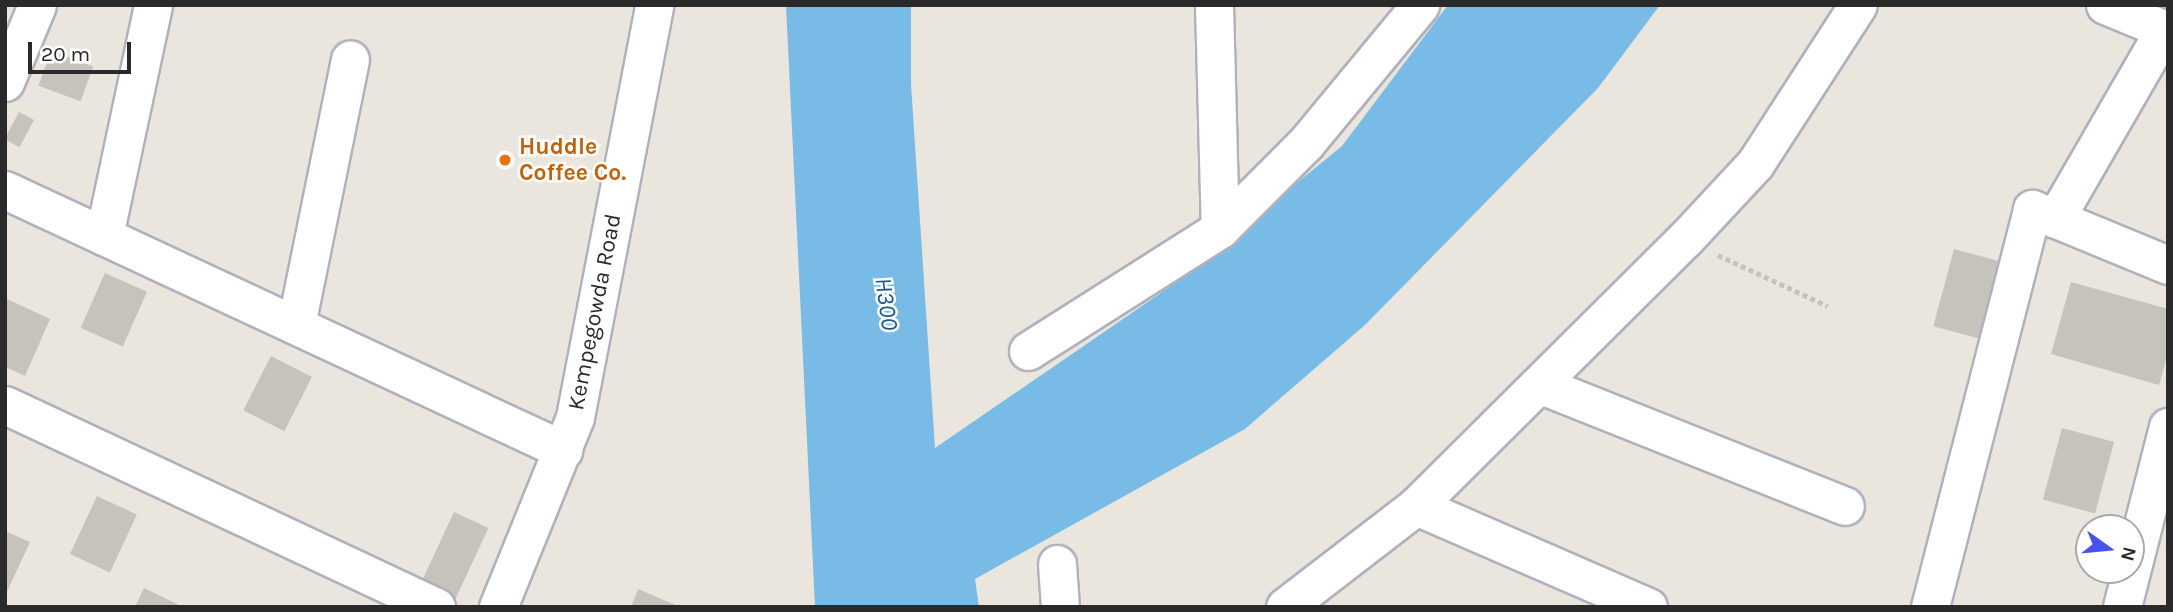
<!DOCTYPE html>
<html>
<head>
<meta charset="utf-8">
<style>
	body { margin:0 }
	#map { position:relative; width:2173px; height:612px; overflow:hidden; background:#ebe6dd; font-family:Karla,sans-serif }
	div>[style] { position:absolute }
	.water>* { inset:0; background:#77bbe6 }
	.building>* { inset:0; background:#c6c3bc; transform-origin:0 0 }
	.path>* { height:4.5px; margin-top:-2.25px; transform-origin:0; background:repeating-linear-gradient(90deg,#c3c3c3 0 5px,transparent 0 8.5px) }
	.roads { filter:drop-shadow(2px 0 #b0b1bc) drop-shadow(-2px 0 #b0b1bc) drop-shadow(0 2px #b0b1bc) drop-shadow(0 -2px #b0b1bc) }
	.minor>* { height:37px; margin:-18.5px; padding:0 18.5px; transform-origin:18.5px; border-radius:18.5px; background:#fff }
	.dots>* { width:19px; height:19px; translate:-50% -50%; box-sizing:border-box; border:4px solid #fff; border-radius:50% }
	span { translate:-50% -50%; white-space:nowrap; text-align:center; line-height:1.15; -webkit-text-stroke:5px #fff; paint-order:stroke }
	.food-label { font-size:23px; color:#c56008; font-weight:700 }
	.left { translate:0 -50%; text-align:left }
	.street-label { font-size:23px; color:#2a2a2a }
	.water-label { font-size:24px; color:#175891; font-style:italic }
	.frame { position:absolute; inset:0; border:7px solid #2a2a2a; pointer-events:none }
	.north { position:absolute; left:2075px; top:514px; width:70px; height:70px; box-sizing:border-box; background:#fff; border:2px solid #aaa; border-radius:50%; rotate:105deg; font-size:19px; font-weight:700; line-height:28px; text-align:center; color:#2a2a2a }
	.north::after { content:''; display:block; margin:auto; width:24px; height:32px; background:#4853ed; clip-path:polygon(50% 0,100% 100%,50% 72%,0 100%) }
	.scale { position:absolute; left:28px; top:42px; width:103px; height:32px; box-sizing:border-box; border:4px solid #2a2a2a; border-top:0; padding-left:9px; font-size:21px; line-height:24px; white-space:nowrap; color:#2a2a2a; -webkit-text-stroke:5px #fff; paint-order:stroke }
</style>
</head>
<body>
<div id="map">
	<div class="water">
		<i style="clip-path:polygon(786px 5px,911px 5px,911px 84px,935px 448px,1168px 288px,1342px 146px,1448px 5px,1660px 5px,1598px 88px,1365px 325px,1245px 429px,975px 579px,979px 607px,815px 607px)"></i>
	</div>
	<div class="building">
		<i style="left:51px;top:51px;width:45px;height:37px;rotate:20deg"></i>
		<i style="left:19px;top:112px;width:17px;height:31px;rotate:28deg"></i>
		<i style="left:1954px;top:249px;width:53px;height:80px;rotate:15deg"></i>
		<i style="left:105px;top:273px;width:46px;height:60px;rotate:24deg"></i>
		<i style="clip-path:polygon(2071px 282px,2168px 309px,2168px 353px,2159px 385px,2051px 354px)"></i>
		<i style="clip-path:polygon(5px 298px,50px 319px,25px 376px,5px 367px)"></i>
		<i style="left:271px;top:356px;width:46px;height:61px;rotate:27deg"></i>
		<i style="left:2062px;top:428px;width:54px;height:74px;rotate:15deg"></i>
		<i style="left:97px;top:496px;width:44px;height:64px;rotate:25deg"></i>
		<i style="left:454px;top:512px;width:38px;height:84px;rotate:25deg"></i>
		<i style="clip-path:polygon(5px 531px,30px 542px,5px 596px)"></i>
		<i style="clip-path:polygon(144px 588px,183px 607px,135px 607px)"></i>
		<i style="clip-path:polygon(638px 589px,680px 607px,631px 607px)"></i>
	</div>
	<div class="path">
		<i style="left:1718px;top:255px;width:121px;rotate:24.9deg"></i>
	</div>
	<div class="roads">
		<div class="minor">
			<i style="left:1214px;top:5px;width:224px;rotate:88.5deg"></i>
			<i style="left:2105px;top:5px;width:68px;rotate:22.4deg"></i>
			<i style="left:5px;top:82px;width:83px;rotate:-67.4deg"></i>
			<i style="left:5px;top:190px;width:616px;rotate:24.98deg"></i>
			<i style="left:2055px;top:219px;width:218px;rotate:-60deg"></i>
			<i style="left:104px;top:236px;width:236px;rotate:-78deg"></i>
			<i style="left:296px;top:325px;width:271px;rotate:-78.5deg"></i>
			<i style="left:1028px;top:351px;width:227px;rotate:-32.4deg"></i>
			<i style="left:1220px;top:229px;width:122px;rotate:-45deg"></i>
			<i style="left:1306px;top:143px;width:179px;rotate:-50.4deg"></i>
			<i style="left:1541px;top:385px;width:327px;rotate:21.7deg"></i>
			<i style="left:5px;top:405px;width:476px;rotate:25.1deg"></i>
			<i style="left:1416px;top:506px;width:253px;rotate:23.5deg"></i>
			<i style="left:1057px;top:564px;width:43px;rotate:86deg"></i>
			<i style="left:498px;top:607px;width:205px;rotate:-67.9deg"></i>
			<i style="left:575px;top:417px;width:420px;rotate:-79.1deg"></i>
			<i style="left:1285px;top:607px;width:165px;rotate:-37.6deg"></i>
			<i style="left:1416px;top:506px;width:379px;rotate:-44.8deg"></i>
			<i style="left:1685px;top:239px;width:103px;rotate:-47deg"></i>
			<i style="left:1755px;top:164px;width:189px;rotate:-57.1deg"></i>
			<i style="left:1930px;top:607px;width:411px;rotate:-75.6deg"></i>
			<i style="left:2032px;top:209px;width:147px;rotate:22.4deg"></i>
			<i style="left:2122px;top:607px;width:186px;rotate:-75.7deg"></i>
		</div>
	</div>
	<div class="dots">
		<i style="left:505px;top:160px;background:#e8710a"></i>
	</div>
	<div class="food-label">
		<span class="left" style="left:519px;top:160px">Huddle<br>Coffee Co.</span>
	</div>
	<div class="street-label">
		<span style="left:595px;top:312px;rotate:-79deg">Kempegowda Road</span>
	</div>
	<div class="water-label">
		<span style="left:886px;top:304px;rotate:82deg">H300</span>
	</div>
	<div class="frame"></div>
	<div class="north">N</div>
	<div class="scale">20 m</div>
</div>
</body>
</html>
